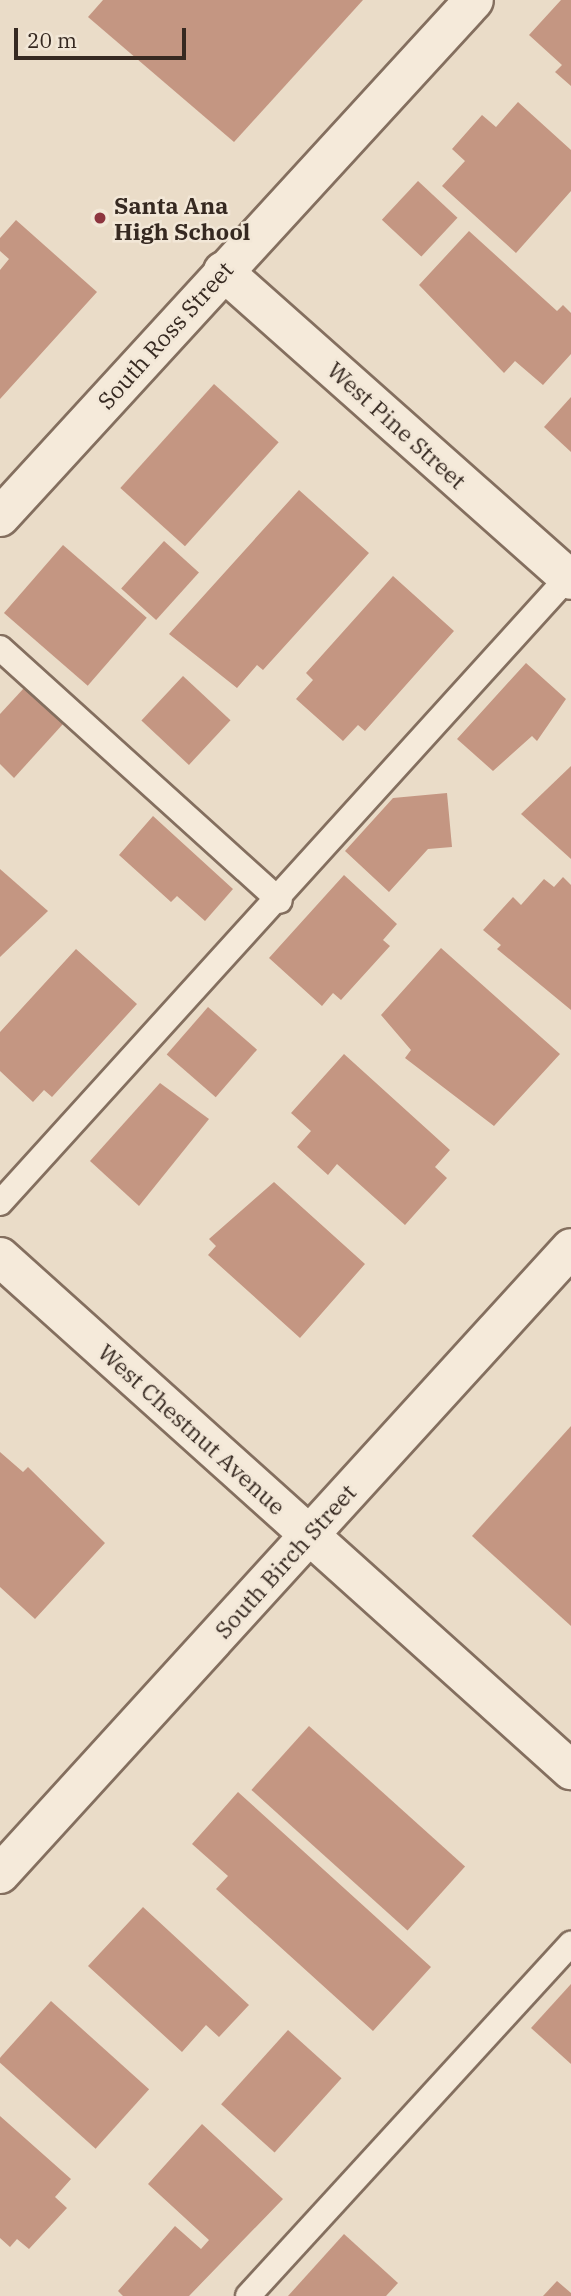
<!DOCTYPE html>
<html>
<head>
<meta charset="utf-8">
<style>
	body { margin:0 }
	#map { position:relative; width:571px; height:2296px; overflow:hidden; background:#eadcc8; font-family:"IBM Plex Serif",serif }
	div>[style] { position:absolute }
	.building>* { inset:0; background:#c49682; transform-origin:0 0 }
	.roads { filter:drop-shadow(2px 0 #846f5f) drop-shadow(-2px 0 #846f5f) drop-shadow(0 2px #846f5f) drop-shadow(0 -2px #846f5f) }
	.lane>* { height:24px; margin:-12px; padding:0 12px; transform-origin:12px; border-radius:12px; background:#f5eada }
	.street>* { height:38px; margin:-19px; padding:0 19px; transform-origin:19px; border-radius:19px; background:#f5eada }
	.dots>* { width:19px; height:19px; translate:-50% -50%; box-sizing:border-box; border:4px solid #f2e7d7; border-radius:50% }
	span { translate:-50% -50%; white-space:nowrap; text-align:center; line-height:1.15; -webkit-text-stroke:5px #f2e7d7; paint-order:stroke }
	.poi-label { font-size:23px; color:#362921; font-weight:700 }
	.left { translate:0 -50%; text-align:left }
	.street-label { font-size:23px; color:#362921 }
	.scale { position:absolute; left:14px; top:28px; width:172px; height:32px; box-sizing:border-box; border:4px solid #362921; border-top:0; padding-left:9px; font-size:21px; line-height:24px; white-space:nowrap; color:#362921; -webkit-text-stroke:5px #f2e7d7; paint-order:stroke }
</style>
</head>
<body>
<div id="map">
	<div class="building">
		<i style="clip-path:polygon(103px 0,363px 0,234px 142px,88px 17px)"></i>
		<i style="clip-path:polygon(561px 0,571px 0,571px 86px,555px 72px,562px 65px,529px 35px)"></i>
		<i style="clip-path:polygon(518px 102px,571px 150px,571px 191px,516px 253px,442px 186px,465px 161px,452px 149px,482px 115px,496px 127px)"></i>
		<i style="left:418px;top:181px;width:54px;height:53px;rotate:43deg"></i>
		<i style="clip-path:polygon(16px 220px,97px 292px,0 399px,0 270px,9px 259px,0 251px,0 238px)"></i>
		<i style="clip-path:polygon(469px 231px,557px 311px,563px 305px,571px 313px,571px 354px,543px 385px,515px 361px,504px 373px,419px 285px)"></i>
		<i style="left:214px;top:384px;width:87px;height:140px;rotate:42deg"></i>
		<i style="clip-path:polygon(571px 397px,571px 452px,544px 427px)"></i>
		<i style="clip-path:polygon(299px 490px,369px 553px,263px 670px,257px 665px,237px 688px,169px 634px)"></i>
		<i style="left:164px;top:541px;width:47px;height:64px;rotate:42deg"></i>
		<i style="left:63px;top:545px;width:111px;height:90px;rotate:41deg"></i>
		<i style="clip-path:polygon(393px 576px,454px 631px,365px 731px,358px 725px,343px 741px,296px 699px,313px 680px,306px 673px)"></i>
		<i style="clip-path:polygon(526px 663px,566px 699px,537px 741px,532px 736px,493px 771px,457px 739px)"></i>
		<i style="left:183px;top:676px;width:65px;height:61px;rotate:43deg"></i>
		<i style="clip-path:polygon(24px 688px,63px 724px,14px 778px,0 764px,0 714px)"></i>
		<i style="clip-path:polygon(571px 766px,571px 859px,521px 814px)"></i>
		<i style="clip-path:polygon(447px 793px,452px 847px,428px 849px,389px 892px,345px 851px,393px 798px)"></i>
		<i style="clip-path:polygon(153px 816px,233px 889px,205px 921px,177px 896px,171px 902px,119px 855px)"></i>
		<i style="clip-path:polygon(0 869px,48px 911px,0 957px)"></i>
		<i style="clip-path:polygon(344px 875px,397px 924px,383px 940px,390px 946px,341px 1000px,333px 993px,322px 1006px,269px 958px)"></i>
		<i style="clip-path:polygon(563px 877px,571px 885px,571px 1010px,497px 949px,501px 945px,483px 930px,513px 897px,521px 905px,544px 879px,554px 887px)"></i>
		<i style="clip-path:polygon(441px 948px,560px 1054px,494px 1126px,405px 1058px,411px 1050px,381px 1015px)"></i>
		<i style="clip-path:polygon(76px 949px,137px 1004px,52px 1097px,44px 1090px,33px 1102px,0 1071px,0 1032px)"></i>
		<i style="left:208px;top:1007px;width:65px;height:63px;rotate:41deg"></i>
		<i style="clip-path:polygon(344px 1054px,450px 1150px,435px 1167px,447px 1178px,405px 1225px,337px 1164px,328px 1175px,297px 1147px,311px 1131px,291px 1113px)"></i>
		<i style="clip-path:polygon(160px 1083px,209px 1119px,139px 1206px,90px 1161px)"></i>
		<i style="clip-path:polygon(274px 1182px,365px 1264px,300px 1338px,208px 1255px,216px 1246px,209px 1239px)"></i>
		<i style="clip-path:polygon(571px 1426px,571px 1626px,472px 1536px)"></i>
		<i style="clip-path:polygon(0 1452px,23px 1472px,28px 1467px,105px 1543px,35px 1619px,0 1587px)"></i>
		<i style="left:309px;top:1726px;width:210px;height:86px;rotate:42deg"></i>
		<i style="clip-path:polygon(238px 1792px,431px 1967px,373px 2031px,216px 1889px,228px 1876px,192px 1844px)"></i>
		<i style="clip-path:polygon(143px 1907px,249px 2005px,219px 2037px,206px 2025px,182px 2052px,88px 1966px)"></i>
		<i style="clip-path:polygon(571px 1984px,571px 2064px,531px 2028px)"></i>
		<i style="left:51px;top:2001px;width:132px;height:80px;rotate:42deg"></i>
		<i style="left:288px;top:2030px;width:72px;height:100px;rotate:42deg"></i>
		<i style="clip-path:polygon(0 2116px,71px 2179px,55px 2197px,67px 2208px,29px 2249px,17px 2239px,10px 2247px,0 2238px)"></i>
		<i style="clip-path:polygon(202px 2124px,283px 2199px,189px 2296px,123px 2296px,118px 2291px,175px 2226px,201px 2249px,209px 2240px,148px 2184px)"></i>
		<i style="clip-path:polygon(344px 2234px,398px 2283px,386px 2296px,288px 2296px)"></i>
		<i style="clip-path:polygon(557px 2281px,571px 2293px,571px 2296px,543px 2296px)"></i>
	</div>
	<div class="roads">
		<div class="lane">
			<i style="left:0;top:648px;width:377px;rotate:42.1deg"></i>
			<i style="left:0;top:1203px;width:850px;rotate:-47.77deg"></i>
			<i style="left:248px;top:2296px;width:478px;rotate:-47.5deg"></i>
		</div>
		<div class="street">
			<i style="left:223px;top:271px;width:465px;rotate:41.6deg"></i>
			<i style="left:0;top:517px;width:701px;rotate:-47.48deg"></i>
			<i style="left:0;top:1257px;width:768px;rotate:41.94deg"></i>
			<i style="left:0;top:1874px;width:847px;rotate:-47.63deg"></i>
		</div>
	</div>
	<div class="dots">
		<i style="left:100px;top:218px;background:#8d353f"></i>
	</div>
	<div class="poi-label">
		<span class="left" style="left:114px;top:218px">Santa Ana<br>High School</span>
	</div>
	<div class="street-label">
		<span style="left:165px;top:335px;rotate:-48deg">South Ross Street</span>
		<span style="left:397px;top:425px;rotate:42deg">West Pine Street</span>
		<span style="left:192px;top:1429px;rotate:42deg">West Chestnut Avenue</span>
		<span style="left:285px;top:1561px;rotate:-48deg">South Birch Street</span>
	</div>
	<div class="scale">20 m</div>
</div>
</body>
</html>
